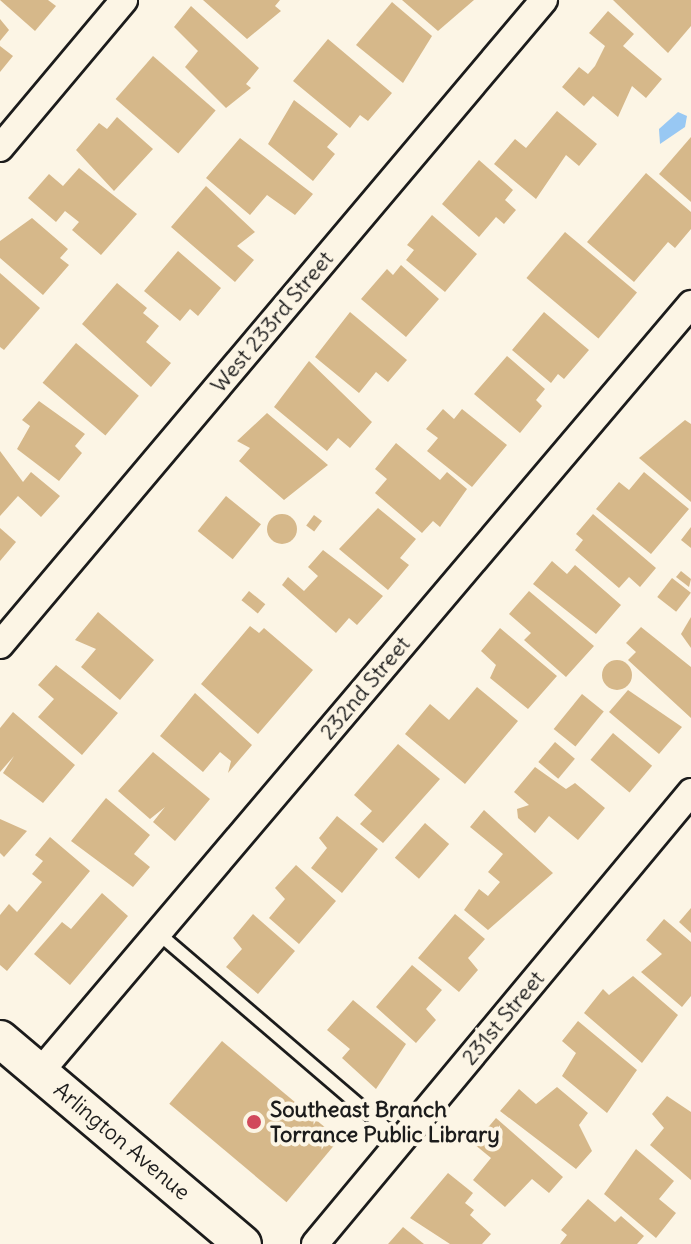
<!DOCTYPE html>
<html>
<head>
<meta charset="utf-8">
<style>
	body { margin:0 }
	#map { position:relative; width:691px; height:1244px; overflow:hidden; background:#fcf5e5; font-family:Delius,sans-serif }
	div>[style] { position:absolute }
	.water>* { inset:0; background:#98c8f3 }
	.building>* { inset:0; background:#d6b88a; transform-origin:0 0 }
	.round { border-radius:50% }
	.roads { filter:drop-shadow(2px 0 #1c1c1c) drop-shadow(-2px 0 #1c1c1c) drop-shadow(0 2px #1c1c1c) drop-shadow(0 -2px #1c1c1c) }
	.lane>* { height:12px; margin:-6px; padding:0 6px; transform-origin:6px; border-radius:6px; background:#fcf5e5 }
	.street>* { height:26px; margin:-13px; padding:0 13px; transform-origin:13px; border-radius:13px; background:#fcf5e5 }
	.secondary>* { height:36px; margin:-18px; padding:0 18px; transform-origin:18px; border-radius:18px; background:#fcf5e5 }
	.dots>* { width:22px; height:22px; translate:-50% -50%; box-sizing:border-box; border:4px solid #fcf5e5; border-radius:50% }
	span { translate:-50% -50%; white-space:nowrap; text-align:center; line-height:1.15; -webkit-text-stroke:8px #fcf5e5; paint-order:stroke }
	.street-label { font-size:22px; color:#1c1c1c }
	.poi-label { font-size:22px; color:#1c1c1c; font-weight:700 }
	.left { translate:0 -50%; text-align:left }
</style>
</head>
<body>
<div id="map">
	<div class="water">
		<i style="clip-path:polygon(678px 112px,687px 116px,685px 127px,660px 144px,659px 129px)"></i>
	</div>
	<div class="building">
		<i style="clip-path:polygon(0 0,48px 0,56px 6px,35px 31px)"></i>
		<i style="clip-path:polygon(203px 0,280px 0,275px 6px,281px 11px,247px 39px)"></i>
		<i style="clip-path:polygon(402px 0,474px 0,438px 31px)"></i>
		<i style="clip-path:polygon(613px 0,691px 0,691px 26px,668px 53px)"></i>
		<i style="clip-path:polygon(392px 2px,432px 36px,403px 83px,356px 45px)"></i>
		<i style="clip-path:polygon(191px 6px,259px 68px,246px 84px,251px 88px,226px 108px,185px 67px,198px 51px,174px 27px)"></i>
		<i style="clip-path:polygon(608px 11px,634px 34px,623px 46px,662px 79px,646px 98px,632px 86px,618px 117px,593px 96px,584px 106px,562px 87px,579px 67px,588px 74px,595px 66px,605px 46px,589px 33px)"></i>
		<i style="clip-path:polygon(0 19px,9px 30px,0 41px)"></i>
		<i style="clip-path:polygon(328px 39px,392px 93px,368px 121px,360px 115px,350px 128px,293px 81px)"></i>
		<i style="clip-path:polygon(0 46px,13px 56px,0 72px)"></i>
		<i style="left:153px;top:56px;width:83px;height:57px;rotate:41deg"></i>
		<i style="clip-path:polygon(294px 100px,338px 134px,327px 147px,335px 154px,313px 181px,268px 144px)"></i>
		<i style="clip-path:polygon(557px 111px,597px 144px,579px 166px,566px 155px,536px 199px,494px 164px,515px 139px,526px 148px)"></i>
		<i style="clip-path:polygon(117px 117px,153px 149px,114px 191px,76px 150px,99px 123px,107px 129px)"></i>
		<i style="clip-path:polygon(691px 137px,691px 202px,659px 174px)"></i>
		<i style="clip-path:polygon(240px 138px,313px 194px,295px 215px,267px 195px,250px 215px,206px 178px)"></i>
		<i style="clip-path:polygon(479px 160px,513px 190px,505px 200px,516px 210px,504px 224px,496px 217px,479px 237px,442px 204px)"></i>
		<i style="clip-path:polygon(79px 168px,137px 214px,101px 255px,72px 230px,79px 222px,65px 211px,56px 222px,28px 198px,49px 174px,63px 186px)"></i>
		<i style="clip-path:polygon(646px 173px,691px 212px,691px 229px,675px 248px,668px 242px,634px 282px,587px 242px)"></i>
		<i style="clip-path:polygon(206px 186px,255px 232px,237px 246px,254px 260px,235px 282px,171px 227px)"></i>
		<i style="clip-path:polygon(432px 215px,477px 254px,445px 292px,406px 260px,414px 250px,407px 245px)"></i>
		<i style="clip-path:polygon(32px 218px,68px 249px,60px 258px,69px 265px,43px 295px,0 258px,0 241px)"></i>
		<i style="left:565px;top:232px;width:94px;height:60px;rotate:40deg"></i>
		<i style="clip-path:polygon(178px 251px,221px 288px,198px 316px,190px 309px,180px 321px,144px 291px)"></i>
		<i style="clip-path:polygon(401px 265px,439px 299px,406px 337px,361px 299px,387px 269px,393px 275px)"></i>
		<i style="clip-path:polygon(0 273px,40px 308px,4px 350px,0 347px)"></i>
		<i style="clip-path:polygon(117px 283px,147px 308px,143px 313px,159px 326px,146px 342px,171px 363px,151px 387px,82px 324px)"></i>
		<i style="clip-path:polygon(350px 312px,407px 360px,388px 382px,376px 372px,359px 393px,315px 357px)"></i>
		<i style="clip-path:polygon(544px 312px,589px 350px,564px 379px,558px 374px,551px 383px,512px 350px)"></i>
		<i style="left:76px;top:343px;width:82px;height:52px;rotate:40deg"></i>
		<i style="clip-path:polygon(507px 356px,545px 389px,536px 400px,542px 406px,520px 433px,474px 394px)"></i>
		<i style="clip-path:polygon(309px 361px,372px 422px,350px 448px,338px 438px,327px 451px,274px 407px)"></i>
		<i style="clip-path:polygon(39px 401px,85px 434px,75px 446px,82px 453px,59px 481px,17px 449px,30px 426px,22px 420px)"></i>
		<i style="clip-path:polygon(443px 409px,454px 419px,462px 409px,507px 445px,472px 487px,427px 451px,438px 438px,426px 429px)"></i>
		<i style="clip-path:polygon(267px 413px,328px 465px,284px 500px,239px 461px,250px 448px,237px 441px)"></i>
		<i style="clip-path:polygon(685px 420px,691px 424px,691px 502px,639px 458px)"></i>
		<i style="clip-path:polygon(396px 443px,440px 480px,447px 472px,467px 489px,440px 527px,433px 521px,422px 533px,375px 493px,387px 479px,375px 469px)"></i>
		<i style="clip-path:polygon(0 451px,23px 482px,31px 472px,60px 496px,41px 517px,18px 496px,0 516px)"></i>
		<i style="clip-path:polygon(644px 472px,689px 509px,651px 554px,596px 509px,619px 482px,629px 490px)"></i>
		<i style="left:226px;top:496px;width:45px;height:45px;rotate:39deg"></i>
		<i style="clip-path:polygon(378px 508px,416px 539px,400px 558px,409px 565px,388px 590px,339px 549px)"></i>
		<i class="round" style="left:267px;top:514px;width:30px;height:30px"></i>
		<i style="clip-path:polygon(593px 514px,656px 568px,640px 587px,629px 577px,619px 588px,575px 550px,583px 540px,576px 534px)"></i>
		<i style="left:314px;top:515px;width:10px;height:13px;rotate:37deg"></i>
		<i style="clip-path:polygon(691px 527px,691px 548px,681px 540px)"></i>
		<i style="clip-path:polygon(0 528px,16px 542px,0 561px)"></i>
		<i style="clip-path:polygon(323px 550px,383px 596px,357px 625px,349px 618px,336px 633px,282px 585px,288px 577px,304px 591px,318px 576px,308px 567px)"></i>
		<i style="clip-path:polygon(552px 561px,567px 574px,575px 565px,621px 605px,596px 634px,533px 584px)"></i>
		<i style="clip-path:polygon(681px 571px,691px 579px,689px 587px,676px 577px)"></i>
		<i style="left:672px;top:578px;width:24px;height:24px;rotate:38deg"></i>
		<i style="left:249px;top:591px;width:21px;height:12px;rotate:39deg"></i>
		<i style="clip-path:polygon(529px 591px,594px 646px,566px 677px,524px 640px,531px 633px,509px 614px)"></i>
		<i style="clip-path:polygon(98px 612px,154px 660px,120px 700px,81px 667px,96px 649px,75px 640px)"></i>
		<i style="clip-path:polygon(691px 617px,691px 648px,681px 634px)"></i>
		<i style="clip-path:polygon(250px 626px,259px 633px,264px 628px,313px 670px,258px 734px,201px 684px)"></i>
		<i style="clip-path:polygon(641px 627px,691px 667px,691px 718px,628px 660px,636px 652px,626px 643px)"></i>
		<i style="clip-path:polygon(500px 628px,557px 676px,528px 709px,490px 678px,496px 665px,481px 651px)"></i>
		<i class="round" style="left:602px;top:660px;width:30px;height:30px"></i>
		<i style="clip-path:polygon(56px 665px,118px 713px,82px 755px,38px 717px,54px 699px,38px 685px)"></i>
		<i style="clip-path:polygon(477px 687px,518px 721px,465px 784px,405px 734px,430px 704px,449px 720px)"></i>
		<i style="clip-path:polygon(628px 690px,682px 727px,659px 754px,609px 712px)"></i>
		<i style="clip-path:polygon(195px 693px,252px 745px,228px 773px,231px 761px,220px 752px,203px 772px,160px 736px)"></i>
		<i style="left:582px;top:694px;width:28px;height:45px;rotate:39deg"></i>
		<i style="clip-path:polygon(13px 712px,75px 765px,43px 803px,3px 773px,14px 756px,0 772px,0 728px)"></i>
		<i style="left:613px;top:733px;width:51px;height:35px;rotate:40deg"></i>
		<i style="left:555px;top:742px;width:26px;height:26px;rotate:40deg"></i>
		<i style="clip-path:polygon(398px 744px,440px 779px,383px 843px,360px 824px,372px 811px,354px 795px)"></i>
		<i style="clip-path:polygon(153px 752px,210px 799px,175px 841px,153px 822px,165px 807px,150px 819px,118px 791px)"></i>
		<i style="clip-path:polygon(535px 767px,566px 789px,575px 783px,605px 808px,578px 840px,549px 816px,535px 833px,518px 818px,517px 809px,529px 805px,514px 792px)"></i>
		<i style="clip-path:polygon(106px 798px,150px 835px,134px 854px,150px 867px,133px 887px,71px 841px)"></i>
		<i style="clip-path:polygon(484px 810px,553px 873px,488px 930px,464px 910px,479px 889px,488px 896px,500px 882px,488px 872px,503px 854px,470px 827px)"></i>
		<i style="clip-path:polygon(337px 816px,378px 849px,342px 893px,311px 868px,327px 848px,319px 838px)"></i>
		<i style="clip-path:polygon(0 819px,27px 831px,4px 857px,0 853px)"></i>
		<i style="left:425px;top:823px;width:32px;height:46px;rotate:41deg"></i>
		<i style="clip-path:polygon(50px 837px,90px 871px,7px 971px,0 965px,0 915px,9px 904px,17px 912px,42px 882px,32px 874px,43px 861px,35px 855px)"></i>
		<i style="clip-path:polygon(296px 865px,336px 901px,299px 944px,269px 918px,285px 899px,275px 888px)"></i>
		<i style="clip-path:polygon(102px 893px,128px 916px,70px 985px,34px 954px,62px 922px,71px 929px)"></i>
		<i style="clip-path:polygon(691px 908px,691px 933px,679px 922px)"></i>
		<i style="clip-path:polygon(253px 914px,295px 951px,258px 994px,226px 967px,242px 949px,233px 938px)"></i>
		<i style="clip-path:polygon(455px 914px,485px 939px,468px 958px,478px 970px,459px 992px,418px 958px)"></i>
		<i style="clip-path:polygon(664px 919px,691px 942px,691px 996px,682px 1007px,641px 972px,662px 954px,646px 940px)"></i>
		<i style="clip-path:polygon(412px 965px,442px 990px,426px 1009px,436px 1020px,416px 1043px,376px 1007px)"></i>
		<i style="clip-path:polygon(633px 976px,678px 1015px,642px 1063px,584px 1013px,603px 989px,609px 995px)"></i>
		<i style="clip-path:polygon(353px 1000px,406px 1044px,376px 1089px,342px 1058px,350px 1049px,327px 1030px)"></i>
		<i style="clip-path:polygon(578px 1021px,637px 1070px,607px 1113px,562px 1076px,576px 1053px,562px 1041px)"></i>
		<i style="left:222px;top:1041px;width:153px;height:82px;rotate:40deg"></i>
		<i style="clip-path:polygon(557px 1087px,588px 1113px,579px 1125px,592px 1151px,576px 1169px,500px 1111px,519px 1089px,536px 1104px)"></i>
		<i style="clip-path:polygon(667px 1096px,691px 1112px,691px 1180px,650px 1145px,664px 1128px,652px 1114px)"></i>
		<i style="clip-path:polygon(496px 1118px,563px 1177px,549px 1193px,532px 1179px,505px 1207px,473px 1180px,491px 1158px,474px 1144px)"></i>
		<i style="clip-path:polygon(636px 1149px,674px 1181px,659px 1199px,676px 1213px,656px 1238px,604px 1194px)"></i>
		<i style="clip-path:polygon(448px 1173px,473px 1193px,465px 1203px,474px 1210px,470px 1215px,491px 1234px,482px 1244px,450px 1244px,410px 1218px)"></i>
		<i style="clip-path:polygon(588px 1199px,615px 1222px,621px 1216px,644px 1236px,637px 1244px,560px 1244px,567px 1235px,561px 1230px)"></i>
		<i style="clip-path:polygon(403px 1227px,424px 1244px,388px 1244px)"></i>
	</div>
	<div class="roads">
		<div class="lane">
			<i style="left:158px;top:933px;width:320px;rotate:40.6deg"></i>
		</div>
		<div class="street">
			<i style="left:0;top:148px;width:193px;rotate:-50deg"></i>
			<i style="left:0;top:645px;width:844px;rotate:-49.86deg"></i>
			<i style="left:40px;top:1072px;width:1007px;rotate:-49.71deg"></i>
			<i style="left:315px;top:1244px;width:588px;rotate:-50.24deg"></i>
		</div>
		<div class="secondary">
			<i style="left:0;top:1039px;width:318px;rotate:40.2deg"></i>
		</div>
	</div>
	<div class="dots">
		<i style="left:254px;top:1122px;background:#d1495b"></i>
	</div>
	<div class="street-label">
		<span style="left:272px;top:322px;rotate:-50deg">West 233rd Street</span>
		<span style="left:365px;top:688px;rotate:-50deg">232nd Street</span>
		<span style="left:503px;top:1018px;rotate:-50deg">231st Street</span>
		<span style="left:122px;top:1141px;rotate:40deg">Arlington Avenue</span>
	</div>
	<div class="poi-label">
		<span class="left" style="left:270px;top:1122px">Southeast Branch<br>Torrance Public Library</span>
	</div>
</div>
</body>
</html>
